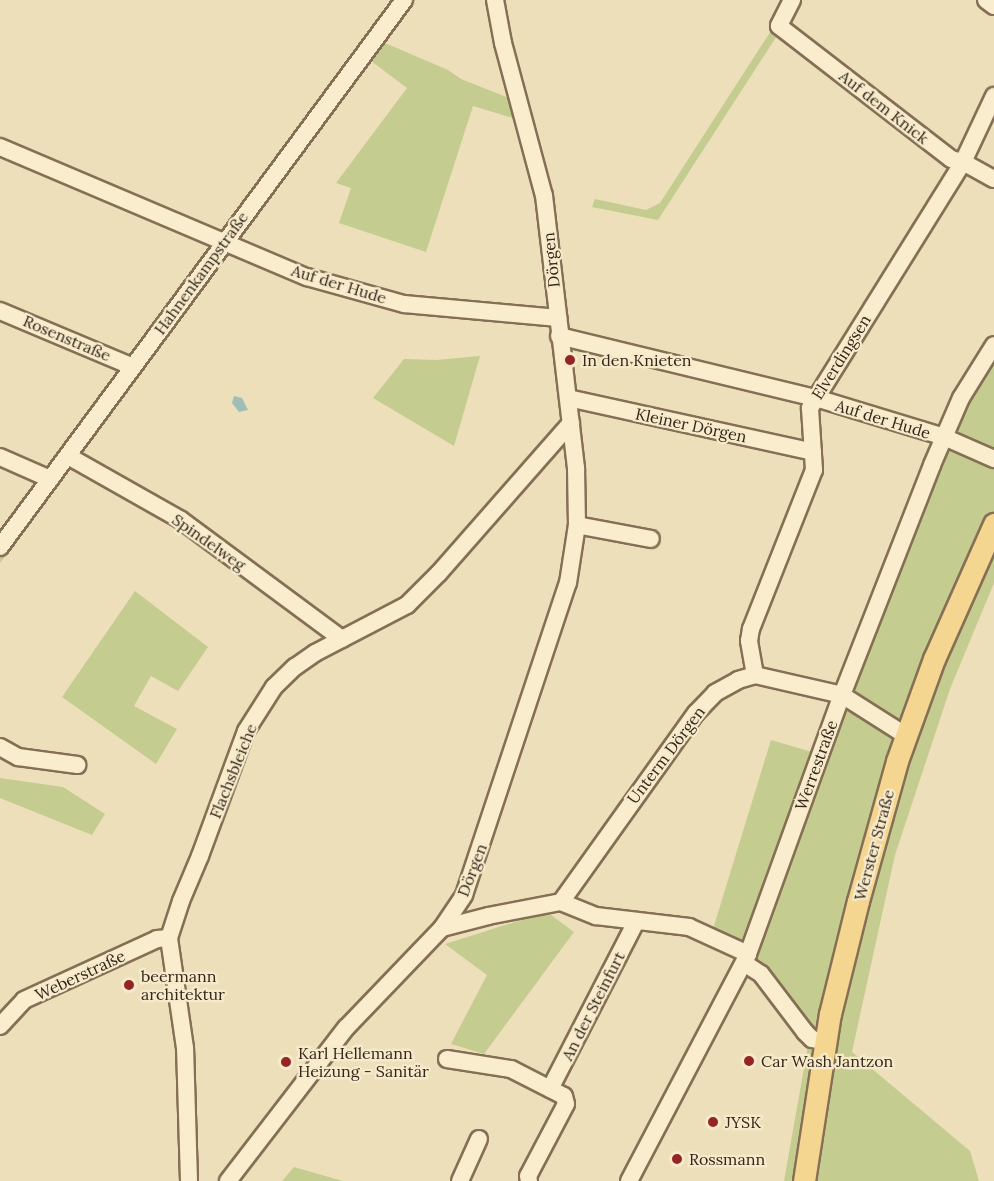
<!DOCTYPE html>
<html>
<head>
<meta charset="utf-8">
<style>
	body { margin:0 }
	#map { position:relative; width:994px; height:1181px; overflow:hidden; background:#eedfbb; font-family:Lora,serif }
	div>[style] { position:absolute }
	.green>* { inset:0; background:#c4cc8f }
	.water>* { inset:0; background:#9fbfb6 }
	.roads { filter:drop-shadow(2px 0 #856f55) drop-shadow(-2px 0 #856f55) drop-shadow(0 2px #856f55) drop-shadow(0 -2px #856f55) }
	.minor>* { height:16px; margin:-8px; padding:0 8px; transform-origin:8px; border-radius:8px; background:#f9edce }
	.major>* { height:21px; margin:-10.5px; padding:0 10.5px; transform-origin:10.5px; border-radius:10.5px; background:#f4d690 }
	.dots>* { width:16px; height:16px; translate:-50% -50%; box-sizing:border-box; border:3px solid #f6eacb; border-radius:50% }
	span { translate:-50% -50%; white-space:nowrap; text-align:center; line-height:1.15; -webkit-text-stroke:4.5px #f6eacb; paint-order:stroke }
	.street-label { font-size:16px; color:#34271a }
	.poi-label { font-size:16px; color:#34271a }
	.left { translate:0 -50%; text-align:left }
</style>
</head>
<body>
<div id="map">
	<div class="green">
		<i style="clip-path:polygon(391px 0,415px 0,385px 43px,448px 70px,461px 79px,509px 98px,516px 119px,473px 106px,426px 252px,339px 223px,351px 188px,336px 183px,407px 88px,371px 61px,0 563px,0 529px)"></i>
		<i style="clip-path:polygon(774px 26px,780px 31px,658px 220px,592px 207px,595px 199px,646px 210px,660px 203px)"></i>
		<i style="clip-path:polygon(994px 348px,994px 583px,950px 689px,895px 855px,852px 1052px,970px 1151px,979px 1181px,784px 1181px,810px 1034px,772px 978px,754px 959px,713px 929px,771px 740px,819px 754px,906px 529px)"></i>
		<i style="clip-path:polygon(480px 356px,454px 446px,373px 398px,404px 359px,436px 360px)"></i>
		<i style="clip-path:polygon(135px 591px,208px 647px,178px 691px,151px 676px,134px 706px,177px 729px,156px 764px,62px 697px)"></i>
		<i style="clip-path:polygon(0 778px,63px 787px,105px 814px,92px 835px,0 798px)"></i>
		<i style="clip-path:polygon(547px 912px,574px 932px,484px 1054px,451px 1044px,487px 975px,445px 944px)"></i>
		<i style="clip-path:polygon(294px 1167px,343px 1181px,282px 1181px)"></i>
	</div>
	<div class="water">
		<i style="clip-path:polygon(234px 396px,242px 398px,248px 410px,239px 412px,232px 403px)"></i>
	</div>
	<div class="roads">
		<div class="minor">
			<i style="left:792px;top:0;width:29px;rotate:117deg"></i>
			<i style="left:779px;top:26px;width:217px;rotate:37.7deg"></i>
			<i style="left:951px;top:159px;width:12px;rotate:14deg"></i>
			<i style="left:963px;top:162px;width:35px;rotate:29deg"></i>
			<i style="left:986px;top:0;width:10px;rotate:37deg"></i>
			<i style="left:0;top:147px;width:333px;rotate:23deg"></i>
			<i style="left:307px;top:277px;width:101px;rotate:15.6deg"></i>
			<i style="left:404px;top:304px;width:155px;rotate:5.2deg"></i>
			<i style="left:0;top:311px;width:144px;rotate:22.8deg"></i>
			<i style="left:559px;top:336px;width:264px;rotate:13.6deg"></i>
			<i style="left:816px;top:398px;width:134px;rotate:16.9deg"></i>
			<i style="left:944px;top:437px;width:55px;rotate:23.7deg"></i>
			<i style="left:568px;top:398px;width:251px;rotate:12.4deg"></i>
			<i style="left:68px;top:456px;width:130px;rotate:29.5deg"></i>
			<i style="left:181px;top:520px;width:200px;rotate:36.5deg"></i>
			<i style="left:0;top:457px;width:55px;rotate:23.7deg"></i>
			<i style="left:577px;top:525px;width:75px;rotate:10.7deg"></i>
			<i style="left:0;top:547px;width:680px;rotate:-53.55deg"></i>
			<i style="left:755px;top:675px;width:35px;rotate:-100deg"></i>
			<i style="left:749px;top:641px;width:12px;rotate:-81deg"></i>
			<i style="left:751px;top:629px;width:171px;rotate:-68.4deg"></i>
			<i style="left:814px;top:470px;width:62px;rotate:-93.7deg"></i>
			<i style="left:810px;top:408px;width:290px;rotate:-58.1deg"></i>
			<i style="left:963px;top:162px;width:73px;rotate:-64.8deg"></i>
			<i style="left:0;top:747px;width:21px;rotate:29deg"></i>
			<i style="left:18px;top:757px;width:60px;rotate:7.7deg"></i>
			<i style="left:561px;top:902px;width:232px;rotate:-54.5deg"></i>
			<i style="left:696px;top:713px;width:28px;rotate:-46deg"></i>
			<i style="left:715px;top:693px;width:26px;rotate:-29deg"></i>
			<i style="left:738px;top:680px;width:18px;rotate:-16deg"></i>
			<i style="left:755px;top:675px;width:89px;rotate:12.9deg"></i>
			<i style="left:842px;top:695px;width:75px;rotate:32.4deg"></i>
			<i style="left:442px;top:928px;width:48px;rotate:-14.6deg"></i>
			<i style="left:488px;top:916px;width:74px;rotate:-10.9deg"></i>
			<i style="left:561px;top:902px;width:38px;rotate:22deg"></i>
			<i style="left:596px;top:916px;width:94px;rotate:6.7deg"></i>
			<i style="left:689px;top:927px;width:65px;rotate:24.6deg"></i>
			<i style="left:744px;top:963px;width:20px;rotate:33deg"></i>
			<i style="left:761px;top:974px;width:73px;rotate:52.8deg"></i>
			<i style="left:805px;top:1032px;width:10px;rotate:45deg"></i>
			<i style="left:812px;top:1039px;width:14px;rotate:12deg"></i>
			<i style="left:0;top:1026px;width:35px;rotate:-47deg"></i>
			<i style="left:24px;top:1000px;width:146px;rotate:-24.6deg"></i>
			<i style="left:157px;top:939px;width:12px;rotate:-5deg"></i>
			<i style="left:447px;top:1059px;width:65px;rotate:8.9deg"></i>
			<i style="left:511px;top:1069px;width:59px;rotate:27deg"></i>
			<i style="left:564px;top:1096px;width:8px;rotate:76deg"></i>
			<i style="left:566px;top:1104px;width:81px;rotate:117.8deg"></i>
			<i style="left:528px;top:1176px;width:5px;rotate:79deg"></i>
			<i style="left:550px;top:1089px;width:188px;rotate:-62.8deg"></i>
			<i style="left:189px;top:1181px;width:133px;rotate:-91.7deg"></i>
			<i style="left:185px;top:1048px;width:111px;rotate:-98.3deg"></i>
			<i style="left:169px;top:938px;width:39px;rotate:-72deg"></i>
			<i style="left:181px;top:901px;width:49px;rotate:-67.1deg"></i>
			<i style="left:200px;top:856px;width:133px;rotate:-69.8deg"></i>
			<i style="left:246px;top:731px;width:52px;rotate:-57.5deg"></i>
			<i style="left:274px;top:687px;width:29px;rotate:-44deg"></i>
			<i style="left:295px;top:667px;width:24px;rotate:-35deg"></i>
			<i style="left:315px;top:653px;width:104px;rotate:-27.6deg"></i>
			<i style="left:407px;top:605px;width:45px;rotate:-45deg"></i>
			<i style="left:439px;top:573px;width:200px;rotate:-48.7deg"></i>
			<i style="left:228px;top:1181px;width:193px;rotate:-52.4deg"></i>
			<i style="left:346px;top:1028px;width:139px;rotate:-46.2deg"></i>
			<i style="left:442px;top:928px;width:40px;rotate:-56deg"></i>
			<i style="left:464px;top:895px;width:329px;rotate:-71.6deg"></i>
			<i style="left:568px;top:583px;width:59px;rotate:-81.2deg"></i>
			<i style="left:577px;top:525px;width:57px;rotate:-91deg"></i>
			<i style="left:576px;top:468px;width:274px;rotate:-96.7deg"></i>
			<i style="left:544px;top:196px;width:158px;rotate:-105deg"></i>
			<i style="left:503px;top:43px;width:44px;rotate:-100.5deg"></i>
			<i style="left:460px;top:1181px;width:46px;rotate:-65.7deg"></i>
			<i style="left:629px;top:1181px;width:256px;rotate:-62.3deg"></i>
			<i style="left:748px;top:954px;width:276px;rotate:-70.1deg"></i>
			<i style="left:842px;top:695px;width:247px;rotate:-68.6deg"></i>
			<i style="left:932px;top:465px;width:73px;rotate:-66.6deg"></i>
			<i style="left:961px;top:398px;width:62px;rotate:-58.1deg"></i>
		</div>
		<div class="major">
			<i style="left:804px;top:1181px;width:169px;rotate:-81.2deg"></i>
			<i style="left:830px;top:1014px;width:116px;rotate:-76.1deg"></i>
			<i style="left:858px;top:901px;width:145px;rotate:-74.4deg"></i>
			<i style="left:897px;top:761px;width:109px;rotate:-70.1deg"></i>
			<i style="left:934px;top:659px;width:148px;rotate:-66deg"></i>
		</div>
	</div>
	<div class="dots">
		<i style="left:570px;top:360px;background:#952524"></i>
		<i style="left:129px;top:985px;background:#952524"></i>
		<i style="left:749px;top:1061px;background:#952524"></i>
		<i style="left:286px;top:1062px;background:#952524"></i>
		<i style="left:713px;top:1122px;background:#952524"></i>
		<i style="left:677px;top:1159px;background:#952524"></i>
	</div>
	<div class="street-label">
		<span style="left:884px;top:107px;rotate:38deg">Auf dem Knick</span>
		<span style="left:551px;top:260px;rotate:-96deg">Dörgen</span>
		<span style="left:201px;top:273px;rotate:-54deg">Hahnenkampstraße</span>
		<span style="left:339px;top:284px;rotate:17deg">Auf der Hude</span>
		<span style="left:67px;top:338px;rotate:23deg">Rosenstraße</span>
		<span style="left:841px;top:357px;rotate:-58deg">Elverdingsen</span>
		<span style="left:883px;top:419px;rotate:17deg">Auf der Hude</span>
		<span style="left:691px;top:425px;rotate:12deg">Kleiner Dörgen</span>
		<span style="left:209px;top:542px;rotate:35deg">Spindelweg</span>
		<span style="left:666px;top:755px;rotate:-53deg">Unterm Dörgen</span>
		<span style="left:816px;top:765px;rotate:-70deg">Werrestraße</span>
		<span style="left:233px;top:771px;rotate:-68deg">Flachsbleiche</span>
		<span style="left:874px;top:845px;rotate:-75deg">Werster Straße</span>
		<span style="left:472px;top:870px;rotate:-69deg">Dörgen</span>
		<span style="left:80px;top:975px;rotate:-25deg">Weberstraße</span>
		<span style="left:593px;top:1006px;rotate:-63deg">An der Steinfurt</span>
	</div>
	<div class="poi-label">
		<span class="left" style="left:582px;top:360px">In den Knieten</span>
		<span class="left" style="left:141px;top:985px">beermann<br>architektur</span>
		<span class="left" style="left:298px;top:1062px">Karl Hellemann<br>Heizung - Sanitär</span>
		<span class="left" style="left:761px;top:1061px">Car Wash Jantzon</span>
		<span class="left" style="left:725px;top:1122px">JYSK</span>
		<span class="left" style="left:689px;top:1159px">Rossmann</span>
	</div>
</div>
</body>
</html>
